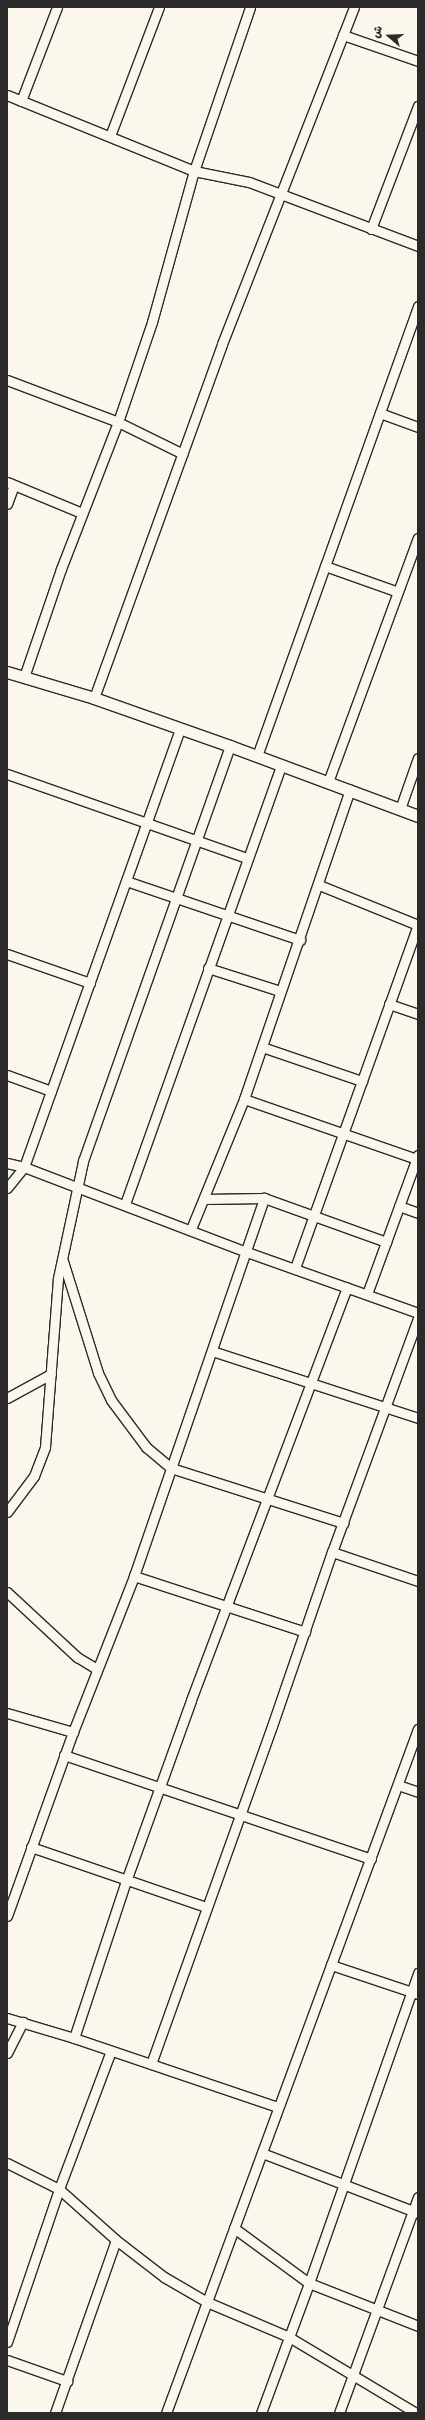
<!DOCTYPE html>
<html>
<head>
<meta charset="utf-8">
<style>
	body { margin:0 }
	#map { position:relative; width:425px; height:2420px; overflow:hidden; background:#fbf7ec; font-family:"Comic Neue","Playpen Sans Arabic",sans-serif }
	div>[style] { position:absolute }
	.roads { filter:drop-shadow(1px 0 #2b2b2b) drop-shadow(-1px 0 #2b2b2b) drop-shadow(0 1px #2b2b2b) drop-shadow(0 -1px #2b2b2b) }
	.minor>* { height:9px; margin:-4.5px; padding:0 4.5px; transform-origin:4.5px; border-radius:4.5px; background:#fbf7ec }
	.tertiary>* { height:11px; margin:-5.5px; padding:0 5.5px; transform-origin:5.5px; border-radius:5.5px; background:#fbf7ec }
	span { translate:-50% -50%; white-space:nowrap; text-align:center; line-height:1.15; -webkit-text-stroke:3px #fbf7ec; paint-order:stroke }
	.frame { position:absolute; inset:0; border:8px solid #2b2b2b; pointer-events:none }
	.north { position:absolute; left:369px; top:16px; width:40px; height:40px; -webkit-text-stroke:3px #fbf7ec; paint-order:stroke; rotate:289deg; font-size:11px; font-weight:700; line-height:16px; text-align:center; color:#2b2b2b }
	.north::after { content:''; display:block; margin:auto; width:14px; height:18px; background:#2b2b2b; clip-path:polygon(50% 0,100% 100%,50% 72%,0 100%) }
</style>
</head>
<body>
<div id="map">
	<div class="roads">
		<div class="minor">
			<i style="left:343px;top:35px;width:79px;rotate:19.1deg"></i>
			<i style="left:7px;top:95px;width:202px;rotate:22.1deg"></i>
			<i style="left:194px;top:171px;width:56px;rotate:11.3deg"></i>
			<i style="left:249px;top:182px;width:181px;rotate:20.7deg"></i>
			<i style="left:21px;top:101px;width:101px;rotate:-69deg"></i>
			<i style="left:110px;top:136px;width:138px;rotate:-69.2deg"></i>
			<i style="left:371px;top:229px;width:132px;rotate:-69.1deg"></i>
			<i style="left:7px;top:380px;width:119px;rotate:20.7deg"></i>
			<i style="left:118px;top:422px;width:72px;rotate:26.2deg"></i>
			<i style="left:380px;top:413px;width:40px;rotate:20.2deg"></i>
			<i style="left:7px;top:482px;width:81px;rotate:22.5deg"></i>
			<i style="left:7px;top:504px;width:20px;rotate:-70deg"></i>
			<i style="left:325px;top:566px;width:77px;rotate:19.6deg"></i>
			<i style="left:24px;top:677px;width:114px;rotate:-71.1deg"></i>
			<i style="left:61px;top:569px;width:158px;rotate:-68.8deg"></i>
			<i style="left:118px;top:422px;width:106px;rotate:-71.2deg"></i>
			<i style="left:152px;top:322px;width:157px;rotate:-74.5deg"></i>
			<i style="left:194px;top:171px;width:173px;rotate:-71.1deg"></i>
			<i style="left:94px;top:698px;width:376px;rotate:-70.1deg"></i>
			<i style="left:222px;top:344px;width:362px;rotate:-68.6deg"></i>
			<i style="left:257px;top:756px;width:478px;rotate:-70.3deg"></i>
			<i style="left:7px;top:774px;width:254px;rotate:19.3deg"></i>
			<i style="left:328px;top:782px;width:260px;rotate:-69.8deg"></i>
			<i style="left:400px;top:809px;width:54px;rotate:-70.6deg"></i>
			<i style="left:126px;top:881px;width:184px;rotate:18.7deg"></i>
			<i style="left:7px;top:954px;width:88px;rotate:19.3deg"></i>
			<i style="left:208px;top:968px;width:76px;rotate:17.7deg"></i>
			<i style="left:389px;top:1004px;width:31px;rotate:19deg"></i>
			<i style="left:262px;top:1047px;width:106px;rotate:18.8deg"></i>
			<i style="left:7px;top:1075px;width:47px;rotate:20deg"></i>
			<i style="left:244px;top:1099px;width:182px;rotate:19.2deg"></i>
			<i style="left:7px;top:1163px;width:17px;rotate:13deg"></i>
			<i style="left:24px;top:1167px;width:235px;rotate:20.9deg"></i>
			<i style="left:244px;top:1251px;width:185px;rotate:19.6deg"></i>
			<i style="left:7px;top:1188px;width:27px;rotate:-51deg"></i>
			<i style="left:24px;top:1167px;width:465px;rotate:-70.4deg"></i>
			<i style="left:204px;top:1199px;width:60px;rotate:-1deg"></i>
			<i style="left:264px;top:1198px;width:130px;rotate:19.8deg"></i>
			<i style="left:125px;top:1204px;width:466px;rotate:-70.4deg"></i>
			<i style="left:399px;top:1206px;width:20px;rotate:20deg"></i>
			<i style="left:191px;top:1229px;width:140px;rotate:-67.8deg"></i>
			<i style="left:244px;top:1099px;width:327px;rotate:-71.1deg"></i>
			<i style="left:63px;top:1261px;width:117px;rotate:72.6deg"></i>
			<i style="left:98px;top:1373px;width:30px;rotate:64deg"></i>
			<i style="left:111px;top:1400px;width:59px;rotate:53.3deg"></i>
			<i style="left:146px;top:1447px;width:33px;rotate:40deg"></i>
			<i style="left:171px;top:1468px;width:181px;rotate:17.7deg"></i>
			<i style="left:295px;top:1268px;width:364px;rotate:-70.3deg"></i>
			<i style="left:418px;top:925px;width:107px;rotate:-158deg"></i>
			<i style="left:367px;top:1294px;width:148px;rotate:-69.9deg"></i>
			<i style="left:212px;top:1351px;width:217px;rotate:18deg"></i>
			<i style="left:7px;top:1398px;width:50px;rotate:-28.6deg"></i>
			<i style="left:7px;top:1512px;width:45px;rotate:-53.1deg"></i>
			<i style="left:34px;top:1476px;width:31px;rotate:-69deg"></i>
			<i style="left:45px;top:1447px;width:169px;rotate:-85.6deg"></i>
			<i style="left:58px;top:1278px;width:120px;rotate:-77.9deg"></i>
			<i style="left:83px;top:1161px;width:440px;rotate:-70.5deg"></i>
			<i style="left:332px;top:1552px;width:91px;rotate:18.6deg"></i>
			<i style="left:134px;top:1576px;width:180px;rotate:18.1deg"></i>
			<i style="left:7px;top:1592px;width:96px;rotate:42.9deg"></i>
			<i style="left:77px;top:1657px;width:23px;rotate:31deg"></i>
			<i style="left:7px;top:1713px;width:69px;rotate:16.1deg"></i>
			<i style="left:64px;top:1755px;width:324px;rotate:18.7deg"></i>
			<i style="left:398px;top:1785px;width:21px;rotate:19deg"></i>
			<i style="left:31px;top:1847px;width:185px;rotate:18.9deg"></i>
			<i style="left:7px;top:1916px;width:195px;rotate:-70.3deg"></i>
			<i style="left:73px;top:1732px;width:168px;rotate:-68.6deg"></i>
			<i style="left:134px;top:1576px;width:400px;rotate:-71deg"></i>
			<i style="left:331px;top:1965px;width:92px;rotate:18.4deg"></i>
			<i style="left:7px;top:2018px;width:70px;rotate:16.6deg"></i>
			<i style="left:74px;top:2038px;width:215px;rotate:18.7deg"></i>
			<i style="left:74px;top:2038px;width:165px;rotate:-71.7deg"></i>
			<i style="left:126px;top:1881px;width:192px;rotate:-70.2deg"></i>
			<i style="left:191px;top:1700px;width:441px;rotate:-69.3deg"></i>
			<i style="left:7px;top:2053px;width:35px;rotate:-63deg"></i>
			<i style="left:151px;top:2064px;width:359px;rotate:-70.3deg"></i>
			<i style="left:272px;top:1726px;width:184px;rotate:-71deg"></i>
			<i style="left:332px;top:1552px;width:249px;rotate:-69.8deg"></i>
			<i style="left:262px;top:2153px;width:167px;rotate:21deg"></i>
			<i style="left:7px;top:2163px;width:58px;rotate:26.6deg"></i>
			<i style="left:59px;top:2189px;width:76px;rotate:41.8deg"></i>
			<i style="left:116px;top:2240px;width:61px;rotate:37.6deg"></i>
			<i style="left:164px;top:2277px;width:50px;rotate:30.2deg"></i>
			<i style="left:207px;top:2302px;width:89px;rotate:23.1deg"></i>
			<i style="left:289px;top:2337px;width:148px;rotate:30.9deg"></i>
			<i style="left:234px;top:2228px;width:93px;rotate:36.3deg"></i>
			<i style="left:309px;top:2283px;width:117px;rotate:21.5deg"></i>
			<i style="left:7px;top:2342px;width:162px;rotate:-71.2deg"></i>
			<i style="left:59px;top:2189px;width:147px;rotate:-69.4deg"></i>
			<i style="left:7px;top:2360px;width:64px;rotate:19.3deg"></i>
			<i style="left:55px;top:2413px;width:183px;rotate:-70.6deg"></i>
			<i style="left:166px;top:2413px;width:729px;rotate:-69.78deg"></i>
			<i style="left:261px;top:2413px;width:139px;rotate:-69.7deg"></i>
			<i style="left:309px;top:2283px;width:329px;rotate:-70.6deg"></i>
			<i style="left:339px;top:2413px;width:230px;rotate:-69.9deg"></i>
		</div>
		<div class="tertiary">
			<i style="left:7px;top:672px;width:91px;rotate:16.6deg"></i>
			<i style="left:94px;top:698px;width:144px;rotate:19.4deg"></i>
			<i style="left:230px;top:746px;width:201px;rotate:20.4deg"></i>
		</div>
	</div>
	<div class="frame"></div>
	<div class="north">ش</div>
</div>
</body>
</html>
